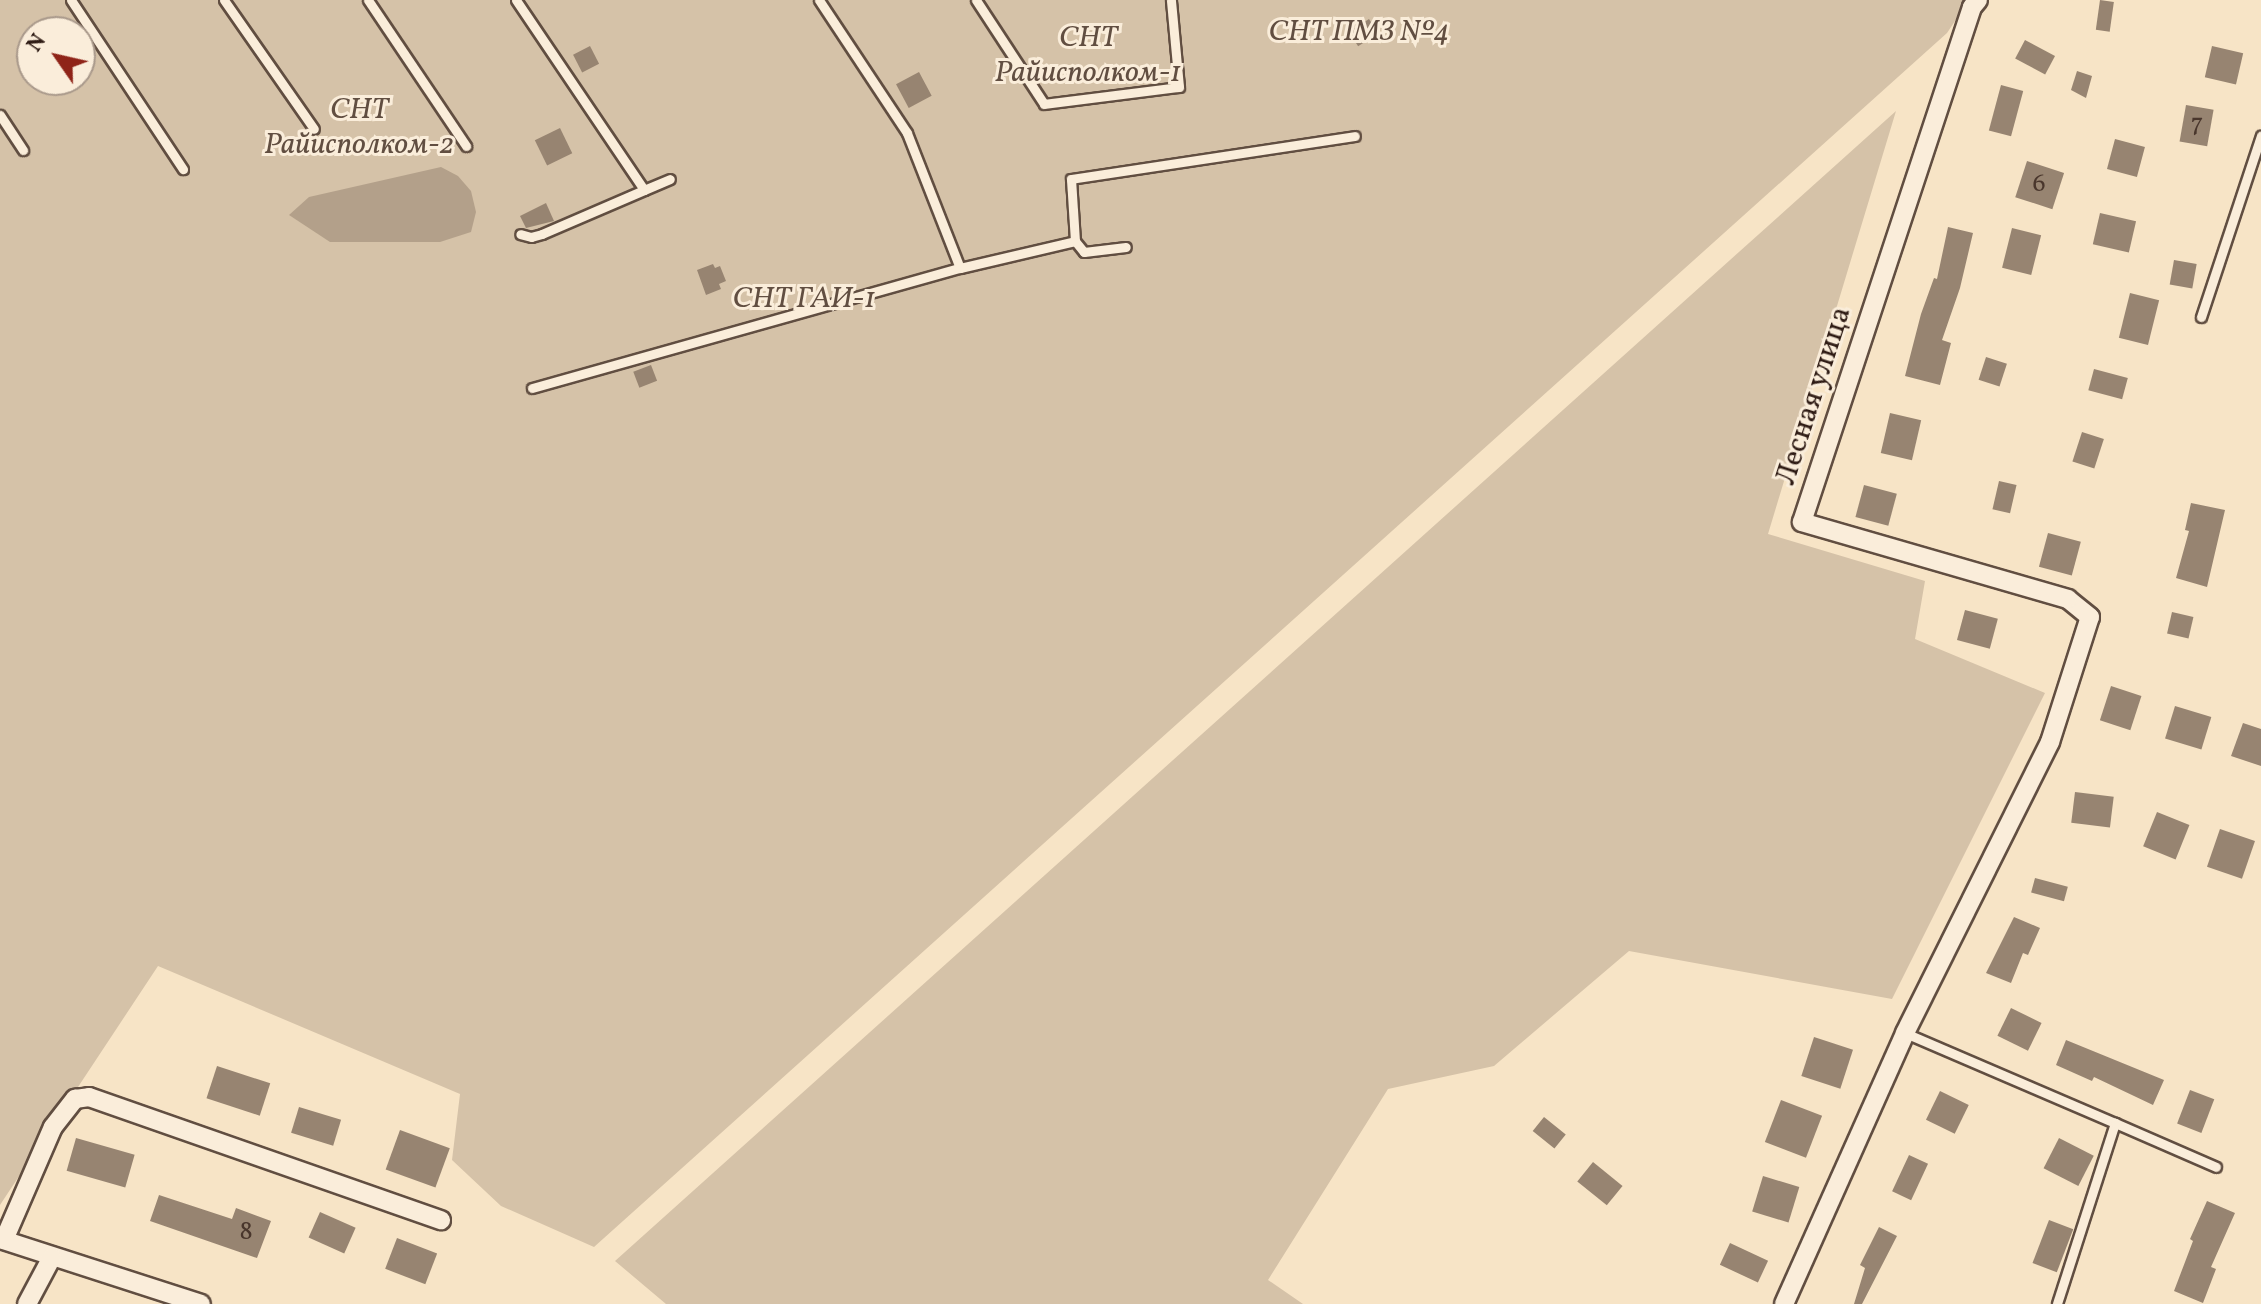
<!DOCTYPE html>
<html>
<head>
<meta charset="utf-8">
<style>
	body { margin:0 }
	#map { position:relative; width:2261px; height:1304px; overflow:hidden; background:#f7e4c6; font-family:Vollkorn,serif }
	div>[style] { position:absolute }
	.green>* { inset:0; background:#d5c2a8 }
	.water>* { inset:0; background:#b3a08a }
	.building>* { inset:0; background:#978471; transform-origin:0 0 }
	.roads { filter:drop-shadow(2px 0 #614e41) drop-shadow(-2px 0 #614e41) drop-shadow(0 2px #614e41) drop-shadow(0 -2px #614e41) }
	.service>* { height:9px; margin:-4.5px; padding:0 4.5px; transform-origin:4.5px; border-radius:4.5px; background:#faedda }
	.minor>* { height:18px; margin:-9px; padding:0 9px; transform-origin:9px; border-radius:9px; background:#faedda }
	span { translate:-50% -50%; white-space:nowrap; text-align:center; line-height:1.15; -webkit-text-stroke:6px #faedda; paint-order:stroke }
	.number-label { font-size:26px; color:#49362c }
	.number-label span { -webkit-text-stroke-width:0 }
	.park-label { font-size:30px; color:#614e41; font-style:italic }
	.street-label { font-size:30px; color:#2f1c15 }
	.north { position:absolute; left:16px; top:16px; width:80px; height:80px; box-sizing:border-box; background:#faedda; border:2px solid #a9998b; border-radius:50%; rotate:304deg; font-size:22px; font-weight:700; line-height:32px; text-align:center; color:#2f1c15 }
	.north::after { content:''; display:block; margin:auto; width:28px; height:36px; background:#8f2418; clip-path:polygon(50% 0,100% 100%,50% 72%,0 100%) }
</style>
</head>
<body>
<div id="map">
	<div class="green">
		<i style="clip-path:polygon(evenodd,0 0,1969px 0,1947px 33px,594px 1247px,501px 1206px,452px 1160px,460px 1094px,158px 966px,0 1205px,0 0,32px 32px,80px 32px,80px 80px,32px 80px,32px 32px)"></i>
		<i style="clip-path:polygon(1896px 111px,1768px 534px,1925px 581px,1915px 639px,2045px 693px,1892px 999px,1629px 951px,1494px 1066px,1388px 1089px,1268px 1280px,1303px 1304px,666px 1304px,615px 1261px)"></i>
	</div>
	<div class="water">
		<i style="clip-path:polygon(441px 167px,458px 176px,471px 191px,476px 212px,471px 232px,440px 242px,330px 242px,289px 215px,309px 197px)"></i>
	</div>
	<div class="building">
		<i style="left:2100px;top:0;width:14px;height:30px;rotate:8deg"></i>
		<i style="left:1369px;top:19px;width:17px;height:24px;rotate:57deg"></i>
		<i style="left:2025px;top:40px;width:34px;height:21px;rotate:28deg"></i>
		<i style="left:590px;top:46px;width:20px;height:19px;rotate:63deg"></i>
		<i style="left:2212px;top:46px;width:32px;height:32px;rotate:13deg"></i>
		<i style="clip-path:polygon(2077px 71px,2092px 76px,2086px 98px,2071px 90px)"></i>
		<i style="left:919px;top:72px;width:27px;height:26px;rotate:62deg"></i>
		<i style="left:2001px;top:85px;width:23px;height:47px;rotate:15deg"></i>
		<i style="left:2186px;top:105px;width:28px;height:37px;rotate:10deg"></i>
		<i style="left:560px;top:128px;width:28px;height:28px;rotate:64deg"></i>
		<i style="left:2115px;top:139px;width:31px;height:31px;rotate:15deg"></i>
		<i style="left:2027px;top:161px;width:39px;height:38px;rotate:18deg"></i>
		<i style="clip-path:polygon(546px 203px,554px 221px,526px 228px,520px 216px)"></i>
		<i style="left:2100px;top:213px;width:37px;height:32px;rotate:13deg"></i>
		<i style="clip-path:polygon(1948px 227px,1973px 233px,1960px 288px,1942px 340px,1951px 343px,1940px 385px,1905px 376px,1921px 314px,1934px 278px,1937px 279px)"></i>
		<i style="left:2012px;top:228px;width:30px;height:41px;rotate:14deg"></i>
		<i style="left:2174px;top:260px;width:23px;height:25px;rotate:10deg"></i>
		<i style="clip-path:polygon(713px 264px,715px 268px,720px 266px,726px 281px,719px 284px,721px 289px,706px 295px,697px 270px)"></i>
		<i style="left:2130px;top:293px;width:30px;height:46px;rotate:14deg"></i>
		<i style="left:1986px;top:357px;width:22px;height:24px;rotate:18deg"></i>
		<i style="left:651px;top:365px;width:17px;height:19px;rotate:69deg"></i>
		<i style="left:2094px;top:369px;width:35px;height:22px;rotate:15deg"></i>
		<i style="left:1890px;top:413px;width:32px;height:41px;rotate:13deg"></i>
		<i style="left:2082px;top:432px;width:23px;height:31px;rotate:18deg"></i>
		<i style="left:1999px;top:481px;width:18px;height:29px;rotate:13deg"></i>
		<i style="left:1864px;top:485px;width:34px;height:33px;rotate:15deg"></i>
		<i style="clip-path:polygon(2191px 503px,2225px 510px,2207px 587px,2176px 578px,2189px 531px,2185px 530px)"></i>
		<i style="left:2048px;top:533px;width:34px;height:35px;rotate:15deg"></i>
		<i style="left:1965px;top:610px;width:34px;height:31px;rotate:15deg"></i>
		<i style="left:2172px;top:612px;width:22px;height:22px;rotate:13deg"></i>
		<i style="left:2111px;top:686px;width:32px;height:36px;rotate:18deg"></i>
		<i style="left:2175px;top:706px;width:38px;height:34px;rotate:17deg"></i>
		<i style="clip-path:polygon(2243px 723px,2261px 729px,2261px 766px,2231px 756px)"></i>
		<i style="left:2075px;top:792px;width:39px;height:31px;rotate:7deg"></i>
		<i style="left:2157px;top:812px;width:35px;height:37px;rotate:22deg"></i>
		<i style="left:2220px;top:829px;width:37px;height:40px;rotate:19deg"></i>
		<i style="left:2035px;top:878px;width:34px;height:15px;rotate:15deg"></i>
		<i style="clip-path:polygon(2014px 917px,2040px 928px,2028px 955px,2023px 953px,2011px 983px,1986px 973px)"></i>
		<i style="left:2011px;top:1008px;width:34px;height:31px;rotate:26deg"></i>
		<i style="left:1814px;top:1037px;width:41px;height:41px;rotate:18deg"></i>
		<i style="clip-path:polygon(2066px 1040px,2164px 1080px,2153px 1105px,2094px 1077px,2092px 1081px,2056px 1065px)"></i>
		<i style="left:217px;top:1066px;width:56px;height:34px;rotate:18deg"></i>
		<i style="left:2190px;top:1090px;width:26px;height:36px;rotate:21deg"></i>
		<i style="left:1940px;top:1091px;width:32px;height:32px;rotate:26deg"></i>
		<i style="left:1781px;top:1100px;width:44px;height:45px;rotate:21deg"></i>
		<i style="left:299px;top:1107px;width:44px;height:27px;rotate:17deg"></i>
		<i style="left:1544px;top:1117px;width:28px;height:18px;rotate:39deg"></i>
		<i style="left:400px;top:1130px;width:53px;height:42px;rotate:20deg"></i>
		<i style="left:76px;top:1138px;width:61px;height:34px;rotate:16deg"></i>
		<i style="left:2059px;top:1138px;width:39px;height:34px;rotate:27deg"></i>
		<i style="left:1909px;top:1155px;width:21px;height:40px;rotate:25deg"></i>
		<i style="left:1593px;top:1162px;width:38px;height:25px;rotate:39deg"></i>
		<i style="left:1763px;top:1176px;width:38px;height:37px;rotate:17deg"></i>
		<i style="clip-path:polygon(159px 1195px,232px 1219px,236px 1208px,271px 1221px,257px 1258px,150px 1221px)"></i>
		<i style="clip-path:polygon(2207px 1201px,2235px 1213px,2211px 1267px,2216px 1269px,2203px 1303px,2174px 1291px,2193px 1241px,2190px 1239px)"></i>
		<i style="left:320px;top:1212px;width:39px;height:28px;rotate:24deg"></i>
		<i style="left:2049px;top:1220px;width:26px;height:46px;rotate:21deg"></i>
		<i style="clip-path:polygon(1879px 1227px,1897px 1236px,1862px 1304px,1854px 1304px,1865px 1268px,1860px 1265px)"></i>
		<i style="left:397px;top:1238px;width:43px;height:33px;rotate:21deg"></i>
		<i style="left:1730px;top:1243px;width:42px;height:24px;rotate:25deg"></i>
	</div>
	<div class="roads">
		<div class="service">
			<i style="left:71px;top:0;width:203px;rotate:56.5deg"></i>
			<i style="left:224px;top:0;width:157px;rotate:55.1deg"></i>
			<i style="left:368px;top:0;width:176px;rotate:56.1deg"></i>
			<i style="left:516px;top:0;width:229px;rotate:56deg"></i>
			<i style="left:644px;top:190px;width:111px;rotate:156.7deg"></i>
			<i style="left:542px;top:234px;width:11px;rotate:165deg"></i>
			<i style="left:531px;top:237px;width:11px;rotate:-165deg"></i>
			<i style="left:819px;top:0;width:159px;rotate:56.5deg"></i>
			<i style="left:907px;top:133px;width:145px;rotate:68.6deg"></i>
			<i style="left:976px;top:0;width:124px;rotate:56.8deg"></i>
			<i style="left:1044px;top:104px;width:136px;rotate:-7.2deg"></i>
			<i style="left:1179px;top:87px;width:87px;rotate:-95.3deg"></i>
			<i style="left:0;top:115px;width:42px;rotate:56.7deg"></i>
			<i style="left:644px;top:190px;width:28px;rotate:-23deg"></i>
			<i style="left:1075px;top:241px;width:62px;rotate:-93.7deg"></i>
			<i style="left:1071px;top:179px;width:287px;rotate:-8.6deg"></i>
			<i style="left:2201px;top:317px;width:191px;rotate:-71.7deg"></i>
			<i style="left:532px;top:388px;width:445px;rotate:-15.7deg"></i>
			<i style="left:960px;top:268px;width:118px;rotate:-13.2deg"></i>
			<i style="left:1075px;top:241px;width:14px;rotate:51deg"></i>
			<i style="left:1084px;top:252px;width:42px;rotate:-6.8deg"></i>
			<i style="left:1905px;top:1033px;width:228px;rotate:23.2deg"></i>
			<i style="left:2115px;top:1123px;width:190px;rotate:107.8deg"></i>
			<i style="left:2115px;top:1123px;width:110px;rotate:23.5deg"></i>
		</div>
		<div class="minor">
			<i style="left:0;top:1239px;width:211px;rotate:17.9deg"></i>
			<i style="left:4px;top:1240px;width:123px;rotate:-66.6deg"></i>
			<i style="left:53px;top:1127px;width:36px;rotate:-52deg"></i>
			<i style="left:75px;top:1099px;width:14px;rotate:-8deg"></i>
			<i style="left:89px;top:1097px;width:373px;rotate:19.3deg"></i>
			<i style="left:27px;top:1304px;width:53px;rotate:-62deg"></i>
			<i style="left:1784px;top:1304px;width:297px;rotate:-65.9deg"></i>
			<i style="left:1905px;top:1033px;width:325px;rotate:-63.5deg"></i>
			<i style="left:2050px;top:742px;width:131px;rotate:-72.3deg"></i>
			<i style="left:2090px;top:617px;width:28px;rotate:-141deg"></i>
			<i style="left:2068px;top:599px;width:277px;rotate:-163.9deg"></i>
			<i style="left:1802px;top:522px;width:542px;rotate:-71.73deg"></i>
			<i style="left:1972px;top:7px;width:9px;rotate:-49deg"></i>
		</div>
	</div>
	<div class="number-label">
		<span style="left:2197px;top:125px">7</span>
		<span style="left:2039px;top:185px">6</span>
		<span style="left:246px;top:1233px">8</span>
	</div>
	<div class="park-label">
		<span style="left:1359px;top:32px">СНТ ПМЗ №4</span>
		<span style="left:1088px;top:55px">СНТ<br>Райисполком-1</span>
		<span style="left:359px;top:127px">СНТ<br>Райисполком-2</span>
		<span style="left:804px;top:299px">СНТ ГАИ-1</span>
	</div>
	<div class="street-label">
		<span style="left:1814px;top:396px;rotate:-72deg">Лесная улица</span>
	</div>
	<div class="north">N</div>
</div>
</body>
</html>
